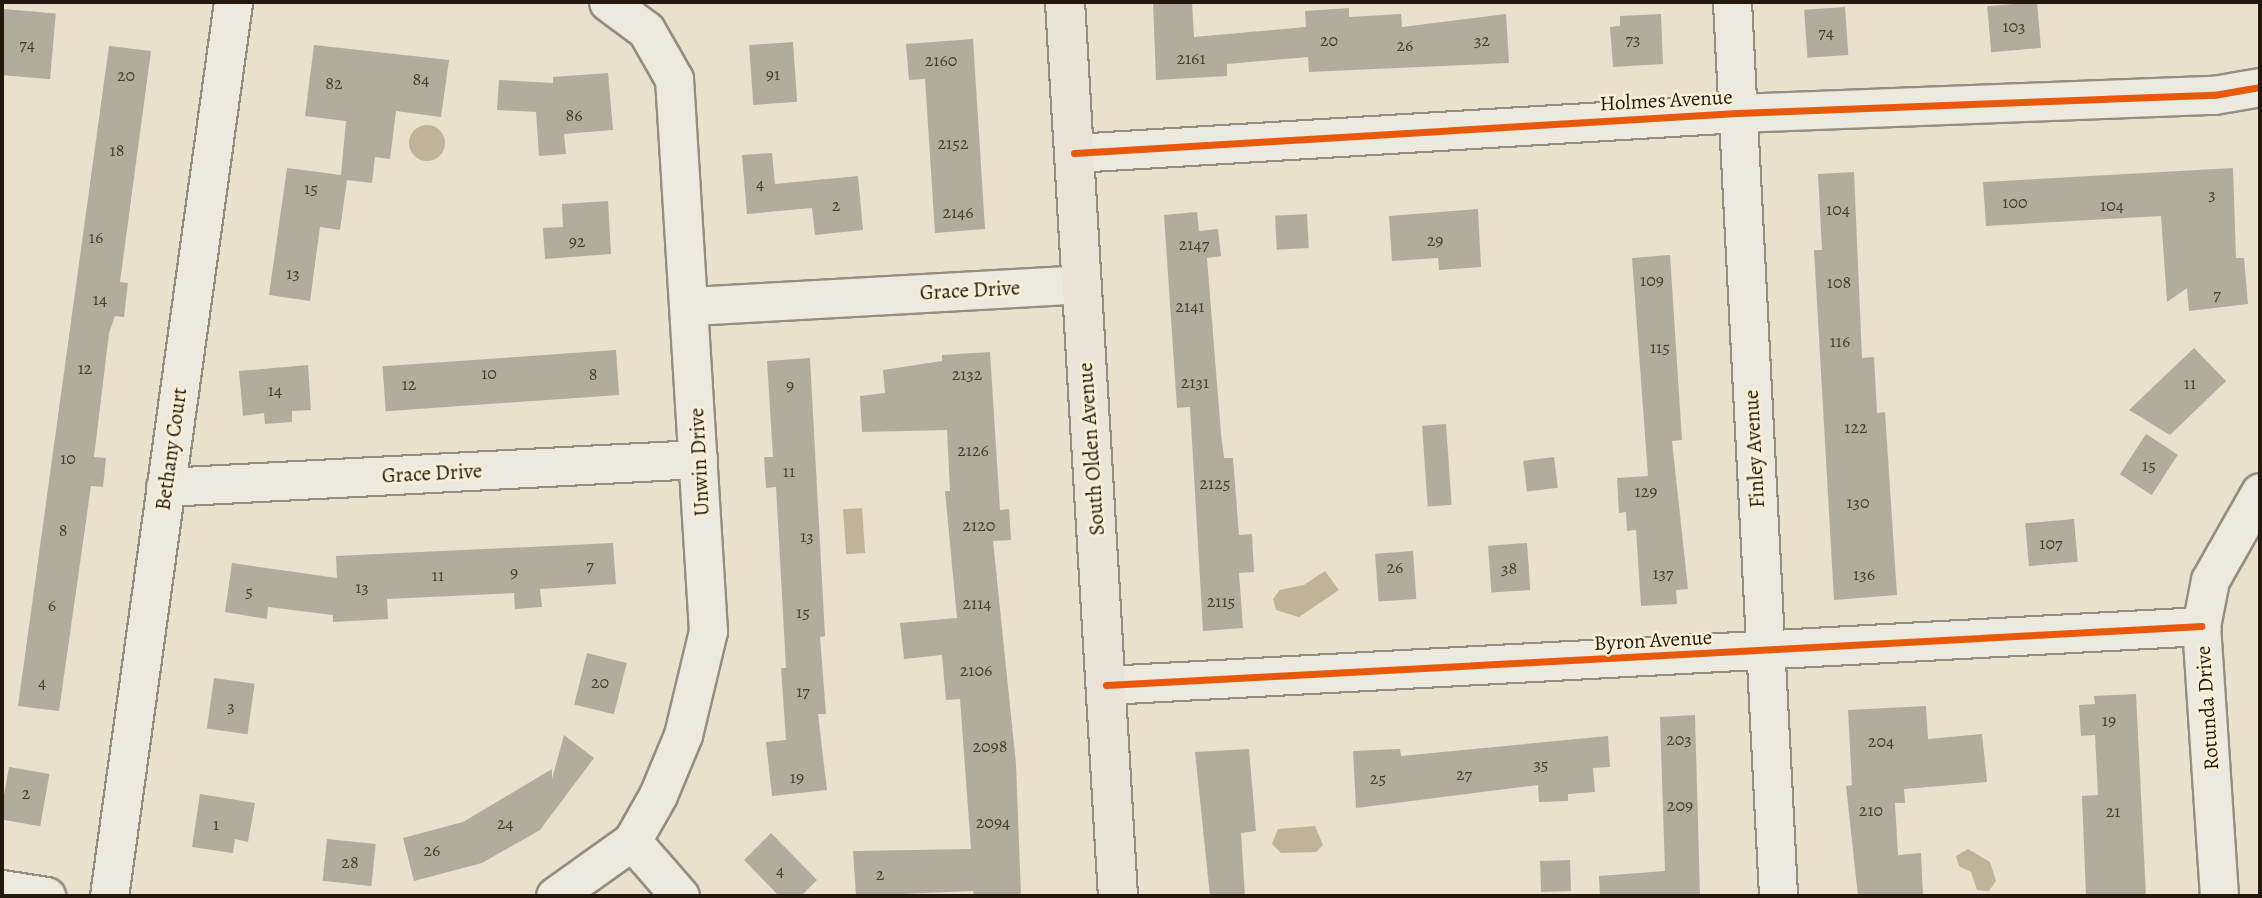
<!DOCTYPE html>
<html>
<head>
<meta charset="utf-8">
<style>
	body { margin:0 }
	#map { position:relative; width:2262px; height:898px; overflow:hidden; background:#e9e1cb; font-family:Alegreya,serif }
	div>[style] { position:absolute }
	.water>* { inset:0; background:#c0b498; transform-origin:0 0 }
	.round { border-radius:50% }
	.building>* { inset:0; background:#b1ac9d; transform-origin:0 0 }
	.roads { filter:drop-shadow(2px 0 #948e81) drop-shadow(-2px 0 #948e81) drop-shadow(0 2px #948e81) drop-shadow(0 -2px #948e81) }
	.minor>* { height:37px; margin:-18.5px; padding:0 18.5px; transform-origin:18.5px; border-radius:18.5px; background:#ece9de }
	.major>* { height:38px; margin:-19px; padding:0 19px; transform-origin:19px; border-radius:19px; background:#eae4d8 }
	.cycleway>* { height:7px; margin:-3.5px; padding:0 3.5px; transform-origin:3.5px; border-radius:3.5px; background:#e8590c }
	span { translate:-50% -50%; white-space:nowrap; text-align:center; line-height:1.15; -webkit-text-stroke:5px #f9efd5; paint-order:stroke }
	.number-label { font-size:18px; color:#473d32 }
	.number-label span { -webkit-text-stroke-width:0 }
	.street-label { font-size:21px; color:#24180e }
	.frame { position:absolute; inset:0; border:4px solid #24180e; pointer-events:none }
</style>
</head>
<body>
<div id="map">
	<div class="water">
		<i class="round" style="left:409px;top:125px;width:36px;height:36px"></i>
		<i style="left:862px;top:508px;width:45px;height:19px;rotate:86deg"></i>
		<i style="clip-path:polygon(1325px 571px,1339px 590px,1299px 617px,1276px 610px,1273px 599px,1280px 590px,1304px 585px)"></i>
		<i style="clip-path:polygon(1315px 826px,1323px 845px,1316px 852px,1281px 853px,1272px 844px,1278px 829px)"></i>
		<i style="clip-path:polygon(1968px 849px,1990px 862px,1996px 881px,1989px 891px,1977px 890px,1971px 872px,1959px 866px,1956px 856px)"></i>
	</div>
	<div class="building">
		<i style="clip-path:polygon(1153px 2px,1192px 2px,1194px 37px,1306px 27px,1305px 11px,1349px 8px,1349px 17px,1401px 14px,1402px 27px,1506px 14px,1509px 63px,1309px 72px,1308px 57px,1227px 64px,1227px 76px,1156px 80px)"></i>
		<i style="left:2037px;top:2px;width:46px;height:50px;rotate:85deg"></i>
		<i style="left:1845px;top:7px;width:48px;height:41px;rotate:86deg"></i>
		<i style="left:4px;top:9px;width:52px;height:66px;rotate:5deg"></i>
		<i style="clip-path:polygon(1661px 14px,1663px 64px,1613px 67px,1610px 27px,1620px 26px,1620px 16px)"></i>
		<i style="clip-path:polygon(973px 39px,985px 229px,935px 233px,925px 79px,909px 80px,906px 44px)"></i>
		<i style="left:793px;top:42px;width:60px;height:44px;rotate:86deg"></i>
		<i style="clip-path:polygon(314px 45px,449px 60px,441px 117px,396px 111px,390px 159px,375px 157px,372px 183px,347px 180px,340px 230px,320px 227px,310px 301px,269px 295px,287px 168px,341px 175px,346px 121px,305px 116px)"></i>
		<i style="clip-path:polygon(109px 46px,151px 51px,120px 282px,128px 283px,124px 317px,115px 316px,109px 333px,94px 457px,106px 458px,103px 487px,91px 486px,59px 711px,18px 706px)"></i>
		<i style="clip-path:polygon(608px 73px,613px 130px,564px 134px,566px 154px,539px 156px,536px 112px,497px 110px,499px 80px,553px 83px,553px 77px)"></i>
		<i style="clip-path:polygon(772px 153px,775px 184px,858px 176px,863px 230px,815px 235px,812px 208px,747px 214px,742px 155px)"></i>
		<i style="clip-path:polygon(2233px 168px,2236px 258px,2244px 258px,2248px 304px,2189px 311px,2187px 288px,2167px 302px,2161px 216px,1986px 226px,1983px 182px)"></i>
		<i style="clip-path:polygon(1854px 172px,1862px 358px,1874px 357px,1877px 413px,1885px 412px,1897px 595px,1834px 600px,1814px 250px,1822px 250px,1818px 174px)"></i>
		<i style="clip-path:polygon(608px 201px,611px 254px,545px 259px,543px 228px,563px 227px,562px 204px)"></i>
		<i style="clip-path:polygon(1478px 209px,1481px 267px,1439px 270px,1438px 258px,1392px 261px,1389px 216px)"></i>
		<i style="clip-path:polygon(1197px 212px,1199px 231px,1218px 229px,1221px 256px,1207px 258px,1221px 434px,1224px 458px,1233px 458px,1239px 535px,1252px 534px,1254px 572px,1239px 573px,1243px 628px,1203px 631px,1190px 407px,1177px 408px,1164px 215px)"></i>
		<i style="left:1307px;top:214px;width:34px;height:32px;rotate:87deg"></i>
		<i style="clip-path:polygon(1670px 255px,1682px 440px,1672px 441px,1688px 589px,1676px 590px,1677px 604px,1641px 606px,1636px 530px,1627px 531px,1626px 512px,1619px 513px,1617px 478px,1648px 476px,1632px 258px)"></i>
		<i style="clip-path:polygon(2194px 348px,2226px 381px,2170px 435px,2129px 410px)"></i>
		<i style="left:616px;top:350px;width:45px;height:234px;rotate:86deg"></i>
		<i style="clip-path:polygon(990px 352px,1000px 510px,1009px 509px,1011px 540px,993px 541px,1016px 764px,1021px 896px,974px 896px,973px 891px,856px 896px,853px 851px,971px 849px,960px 699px,946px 700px,942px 655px,904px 659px,900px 623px,957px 618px,945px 491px,950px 491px,947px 430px,862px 432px,860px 396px,885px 393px,883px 370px,942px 361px,942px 355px)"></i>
		<i style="clip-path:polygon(810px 358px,825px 636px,820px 637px,826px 714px,818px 714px,827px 790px,772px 796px,766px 742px,786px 740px,781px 668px,786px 668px,776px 487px,766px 488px,764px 457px,773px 457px,767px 361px)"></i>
		<i style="clip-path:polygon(308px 365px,311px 410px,292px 411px,292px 422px,265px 424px,264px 413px,243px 416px,239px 371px)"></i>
		<i style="left:1446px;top:424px;width:81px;height:24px;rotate:86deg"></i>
		<i style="left:2146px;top:434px;width:38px;height:48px;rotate:33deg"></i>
		<i style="left:1554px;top:457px;width:31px;height:31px;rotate:83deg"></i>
		<i style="left:2074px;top:519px;width:43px;height:49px;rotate:85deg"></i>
		<i style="clip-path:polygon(613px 543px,616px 584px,540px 589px,542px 607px,515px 609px,514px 593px,387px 599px,388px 619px,333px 622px,333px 615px,268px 607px,267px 619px,225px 612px,232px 563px,337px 578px,336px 556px)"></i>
		<i style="left:1527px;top:543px;width:47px;height:39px;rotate:86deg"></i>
		<i style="left:1413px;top:551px;width:48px;height:38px;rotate:86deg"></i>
		<i style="left:587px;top:653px;width:41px;height:53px;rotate:14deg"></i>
		<i style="left:214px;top:678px;width:41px;height:51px;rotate:8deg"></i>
		<i style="clip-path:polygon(2136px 694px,2146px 896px,2086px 896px,2082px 796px,2098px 795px,2095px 735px,2081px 736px,2079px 705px,2095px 704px,2094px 696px)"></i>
		<i style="clip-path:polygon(1926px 706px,1928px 739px,1982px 734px,1987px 782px,1904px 789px,1905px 803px,1895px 803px,1898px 855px,1921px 853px,1923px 896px,1858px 896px,1846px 786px,1852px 785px,1848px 710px)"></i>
		<i style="clip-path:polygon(1695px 715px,1700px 896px,1600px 896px,1599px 876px,1665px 871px,1660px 717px)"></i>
		<i style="clip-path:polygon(564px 735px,594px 758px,540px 830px,482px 863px,414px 881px,403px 838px,463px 822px,552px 769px,552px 779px)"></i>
		<i style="clip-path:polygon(1608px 736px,1610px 767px,1593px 768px,1595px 792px,1568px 794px,1568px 801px,1539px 802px,1538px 785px,1356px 808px,1353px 751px,1400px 749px,1401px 756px)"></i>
		<i style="clip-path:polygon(1249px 749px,1256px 831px,1241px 833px,1245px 896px,1210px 896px,1195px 752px)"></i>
		<i style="left:9px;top:767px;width:41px;height:53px;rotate:10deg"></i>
		<i style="clip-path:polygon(200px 794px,255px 803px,248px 842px,235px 839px,233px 853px,192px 847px)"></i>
		<i style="clip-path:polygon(771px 833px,817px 880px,801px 896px,779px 896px,744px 860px)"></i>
		<i style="left:327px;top:839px;width:49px;height:42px;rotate:6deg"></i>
		<i style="left:1570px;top:860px;width:31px;height:30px;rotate:88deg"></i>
	</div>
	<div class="roads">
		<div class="minor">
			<i style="left:1732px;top:2px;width:895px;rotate:87.05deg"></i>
			<i style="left:1074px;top:153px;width:664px;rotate:-3.45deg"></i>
			<i style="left:1737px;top:113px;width:477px;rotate:-2.2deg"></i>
			<i style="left:2214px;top:95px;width:47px;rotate:-9.9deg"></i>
			<i style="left:692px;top:306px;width:389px;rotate:-3.2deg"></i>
			<i style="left:165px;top:487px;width:534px;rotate:-3.01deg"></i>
			<i style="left:1106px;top:685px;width:1097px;rotate:-3.08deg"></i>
			<i style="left:632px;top:841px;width:73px;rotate:48.9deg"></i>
			<i style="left:2px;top:889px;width:45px;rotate:9deg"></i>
			<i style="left:109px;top:896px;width:903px;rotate:-82.1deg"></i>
			<i style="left:555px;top:896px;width:95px;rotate:-35.5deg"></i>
			<i style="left:632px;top:841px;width:53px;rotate:-60.5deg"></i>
			<i style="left:658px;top:795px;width:65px;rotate:-67.4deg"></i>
			<i style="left:683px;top:735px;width:107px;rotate:-76.5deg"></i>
			<i style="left:708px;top:631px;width:553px;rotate:-93.52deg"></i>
			<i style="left:674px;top:79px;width:56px;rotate:-119.7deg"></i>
			<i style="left:646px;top:30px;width:47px;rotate:-143.6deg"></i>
			<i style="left:2219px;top:896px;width:271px;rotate:-93.8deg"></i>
			<i style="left:2201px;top:626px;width:47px;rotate:-78.9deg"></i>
			<i style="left:2210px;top:580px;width:101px;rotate:-60.4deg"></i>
		</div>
		<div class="major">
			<i style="left:1065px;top:2px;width:896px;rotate:86.61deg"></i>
		</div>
	</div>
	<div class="cycleway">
		<i style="left:1074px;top:153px;width:664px;rotate:-3.45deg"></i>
		<i style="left:1737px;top:113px;width:477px;rotate:-2.2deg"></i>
		<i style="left:2214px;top:95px;width:47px;rotate:-9.9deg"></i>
		<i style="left:1106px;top:685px;width:1097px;rotate:-3.08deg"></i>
	</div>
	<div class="number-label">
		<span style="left:2014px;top:26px">103</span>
		<span style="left:1826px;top:32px">74</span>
		<span style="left:1633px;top:39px">73</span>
		<span style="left:1329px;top:40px">20</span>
		<span style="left:1482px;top:40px">32</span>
		<span style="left:27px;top:44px">74</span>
		<span style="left:1405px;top:45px">26</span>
		<span style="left:1191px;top:58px">2161</span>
		<span style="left:941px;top:60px">2160</span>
		<span style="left:773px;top:74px">91</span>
		<span style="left:126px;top:75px">20</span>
		<span style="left:421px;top:79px">84</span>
		<span style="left:334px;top:83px">82</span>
		<span style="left:574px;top:115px">86</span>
		<span style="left:953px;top:143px">2152</span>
		<span style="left:117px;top:150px">18</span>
		<span style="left:760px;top:183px">4</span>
		<span style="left:311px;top:188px">15</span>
		<span style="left:2212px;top:194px">3</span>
		<span style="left:2015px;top:202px">100</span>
		<span style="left:836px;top:205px">2</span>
		<span style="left:2112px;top:205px">104</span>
		<span style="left:1838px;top:209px">104</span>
		<span style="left:958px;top:212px">2146</span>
		<span style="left:96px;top:237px">16</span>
		<span style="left:1435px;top:240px">29</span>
		<span style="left:577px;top:241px">92</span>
		<span style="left:1194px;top:244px">2147</span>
		<span style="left:293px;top:273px">13</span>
		<span style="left:1652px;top:280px">109</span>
		<span style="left:1839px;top:282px">108</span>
		<span style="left:2217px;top:294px">7</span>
		<span style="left:100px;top:299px">14</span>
		<span style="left:1190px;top:306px">2141</span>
		<span style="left:1840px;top:341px">116</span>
		<span style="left:1660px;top:347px">115</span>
		<span style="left:85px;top:368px">12</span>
		<span style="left:489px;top:373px">10</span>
		<span style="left:593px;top:374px">8</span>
		<span style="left:967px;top:374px">2132</span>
		<span style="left:1195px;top:382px">2131</span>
		<span style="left:2190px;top:383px">11</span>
		<span style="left:409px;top:384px">12</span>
		<span style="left:790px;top:385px">9</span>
		<span style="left:275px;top:390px">14</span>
		<span style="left:1856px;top:427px">122</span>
		<span style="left:973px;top:450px">2126</span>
		<span style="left:68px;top:458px">10</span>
		<span style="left:2149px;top:465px">15</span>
		<span style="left:789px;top:471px">11</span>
		<span style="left:1215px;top:483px">2125</span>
		<span style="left:1646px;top:491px">129</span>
		<span style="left:1858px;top:502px">130</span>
		<span style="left:979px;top:525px">2120</span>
		<span style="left:63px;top:530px">8</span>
		<span style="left:807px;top:536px">13</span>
		<span style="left:2051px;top:543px">107</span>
		<span style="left:590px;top:565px">7</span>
		<span style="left:1395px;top:567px">26</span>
		<span style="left:1509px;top:568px">38</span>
		<span style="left:514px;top:572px">9</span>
		<span style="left:1663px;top:573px">137</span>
		<span style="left:1864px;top:574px">136</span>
		<span style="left:438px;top:575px">11</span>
		<span style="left:362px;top:587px">13</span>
		<span style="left:249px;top:591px">5</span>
		<span style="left:1221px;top:601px">2115</span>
		<span style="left:977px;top:603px">2114</span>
		<span style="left:52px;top:605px">6</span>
		<span style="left:803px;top:612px">15</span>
		<span style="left:976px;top:670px">2106</span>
		<span style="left:42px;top:682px">4</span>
		<span style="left:600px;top:682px">20</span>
		<span style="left:803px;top:691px">17</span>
		<span style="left:231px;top:706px">3</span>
		<span style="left:2109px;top:720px">19</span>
		<span style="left:1679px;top:739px">203</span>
		<span style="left:1881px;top:741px">204</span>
		<span style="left:990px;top:746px">2098</span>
		<span style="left:1541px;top:764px">35</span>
		<span style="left:1464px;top:774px">27</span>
		<span style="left:797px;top:777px">19</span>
		<span style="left:1378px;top:778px">25</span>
		<span style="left:26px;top:793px">2</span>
		<span style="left:1680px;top:805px">209</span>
		<span style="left:1871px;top:810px">210</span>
		<span style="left:2113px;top:811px">21</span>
		<span style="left:993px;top:822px">2094</span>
		<span style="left:505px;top:823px">24</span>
		<span style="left:216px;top:824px">1</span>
		<span style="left:432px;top:850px">26</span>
		<span style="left:350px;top:862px">28</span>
		<span style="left:780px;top:870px">4</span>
		<span style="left:880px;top:874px">2</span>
	</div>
	<div class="street-label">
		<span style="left:1666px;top:100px;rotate:-3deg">Holmes Avenue</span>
		<span style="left:970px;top:290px;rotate:-3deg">Grace Drive</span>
		<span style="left:171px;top:449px;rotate:-82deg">Bethany Court</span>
		<span style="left:1091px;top:449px;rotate:-94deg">South Olden Avenue</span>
		<span style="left:1754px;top:449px;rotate:-93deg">Finley Avenue</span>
		<span style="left:699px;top:462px;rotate:-93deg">Unwin Drive</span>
		<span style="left:432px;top:473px;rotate:-3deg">Grace Drive</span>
		<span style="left:1653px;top:640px;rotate:-3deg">Byron Avenue</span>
		<span style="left:2207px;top:708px;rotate:-94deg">Rotunda Drive</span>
	</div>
	<div class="frame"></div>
</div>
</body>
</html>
